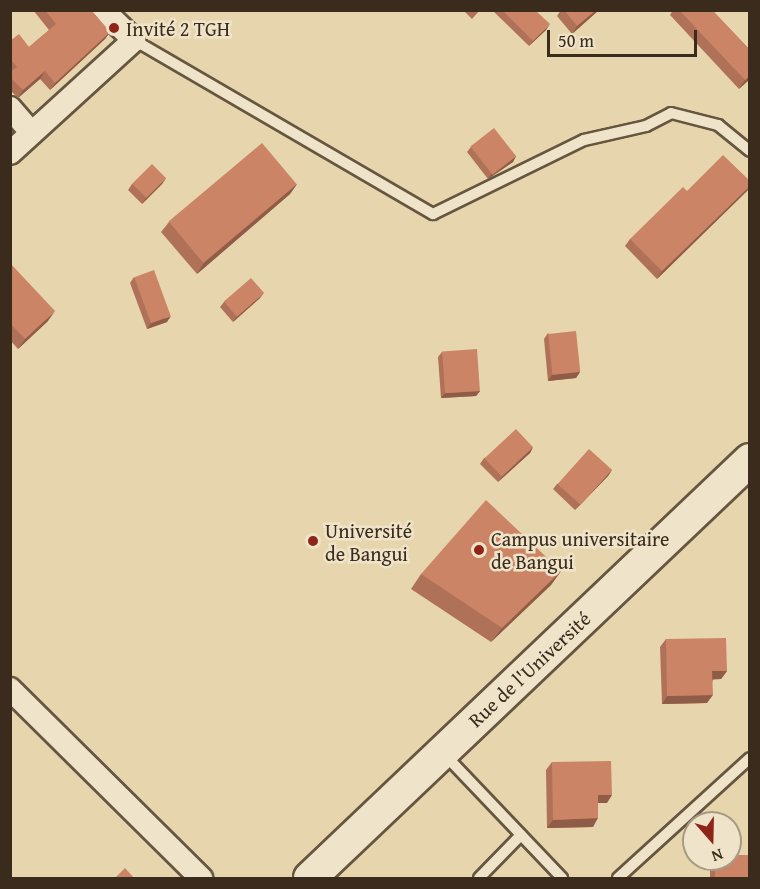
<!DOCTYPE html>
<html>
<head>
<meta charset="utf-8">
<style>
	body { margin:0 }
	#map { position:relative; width:760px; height:889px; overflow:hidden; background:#e7d6ad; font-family:"Gentium Book Plus",serif }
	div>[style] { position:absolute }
	.roads { filter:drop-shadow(2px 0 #665640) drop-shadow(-2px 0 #665640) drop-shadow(0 2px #665640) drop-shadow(0 -2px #665640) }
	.lane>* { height:10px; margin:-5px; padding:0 5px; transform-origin:5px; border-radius:5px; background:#efe4ca }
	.street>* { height:22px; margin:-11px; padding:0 11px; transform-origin:11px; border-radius:11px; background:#efe4ca }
	.secondary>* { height:32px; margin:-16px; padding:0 16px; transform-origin:16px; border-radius:16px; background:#efe4ca }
	.wall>* { inset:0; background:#af7258 }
	.shaded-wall>* { inset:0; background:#8e5c47 }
	.building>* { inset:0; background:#cb8466; transform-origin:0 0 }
	.dots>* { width:16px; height:16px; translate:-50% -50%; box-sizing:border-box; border:3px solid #efe4ca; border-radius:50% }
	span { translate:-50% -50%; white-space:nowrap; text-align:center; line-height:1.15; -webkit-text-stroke:5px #efe4ca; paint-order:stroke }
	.poi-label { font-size:20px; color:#3b2b1c }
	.left { translate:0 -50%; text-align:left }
	.street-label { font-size:20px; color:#3b2b1c }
	.frame { position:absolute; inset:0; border:12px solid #3b2b1c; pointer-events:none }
	.north { position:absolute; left:682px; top:811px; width:60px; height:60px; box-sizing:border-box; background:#efe4ca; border:2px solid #a79a84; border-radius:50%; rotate:160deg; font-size:16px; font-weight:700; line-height:24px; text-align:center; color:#3b2b1c }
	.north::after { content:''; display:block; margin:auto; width:21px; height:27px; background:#8f2418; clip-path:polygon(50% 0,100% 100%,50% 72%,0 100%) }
	.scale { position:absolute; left:547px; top:30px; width:150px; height:27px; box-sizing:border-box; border:3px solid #3b2b1c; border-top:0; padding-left:8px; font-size:18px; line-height:21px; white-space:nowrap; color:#3b2b1c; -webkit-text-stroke:4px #efe4ca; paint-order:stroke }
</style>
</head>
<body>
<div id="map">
	<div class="roads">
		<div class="lane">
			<i style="left:134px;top:40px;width:346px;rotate:30.2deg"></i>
			<i style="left:433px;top:214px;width:168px;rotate:-26.1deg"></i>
			<i style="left:584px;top:140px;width:64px;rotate:-12.7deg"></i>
			<i style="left:646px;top:126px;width:28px;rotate:-27deg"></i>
			<i style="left:671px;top:113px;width:49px;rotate:14.3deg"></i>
			<i style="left:718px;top:125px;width:41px;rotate:39.1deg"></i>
			<i style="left:445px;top:755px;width:170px;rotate:46.4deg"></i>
			<i style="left:479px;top:878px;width:60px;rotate:-45.7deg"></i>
			<i style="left:618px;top:878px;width:178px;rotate:-42.3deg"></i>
		</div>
		<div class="street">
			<i style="left:10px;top:108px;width:33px;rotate:49deg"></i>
			<i style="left:10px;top:153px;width:168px;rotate:-42.3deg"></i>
			<i style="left:134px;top:40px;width:43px;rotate:-135.9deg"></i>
			<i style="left:10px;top:689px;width:269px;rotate:44.7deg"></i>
		</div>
		<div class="secondary">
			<i style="left:310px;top:878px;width:607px;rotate:-43.53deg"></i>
		</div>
	</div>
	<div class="wall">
		<i style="clip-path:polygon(33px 10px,91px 10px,110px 32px,105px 39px,50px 90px,40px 79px,18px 98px,10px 90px,10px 41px,29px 47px,49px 30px)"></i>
		<i style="clip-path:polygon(463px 10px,480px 10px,472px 19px)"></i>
		<i style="clip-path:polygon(492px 10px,535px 10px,546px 30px,529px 46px)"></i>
		<i style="clip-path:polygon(561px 10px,599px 10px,572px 34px,557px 16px)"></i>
		<i style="clip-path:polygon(673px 10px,712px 10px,750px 50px,750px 79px,739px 89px,670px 15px)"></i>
		<i style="clip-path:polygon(471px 147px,516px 156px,513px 162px,488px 179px,467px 152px)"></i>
		<i style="clip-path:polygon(166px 178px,162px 184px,142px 204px,128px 190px,132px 184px)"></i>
		<i style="clip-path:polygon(750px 181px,750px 188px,747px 191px,657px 279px,625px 246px,630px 239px)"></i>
		<i style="clip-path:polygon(297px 184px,290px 194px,197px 274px,161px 232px,169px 222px)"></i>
		<i style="clip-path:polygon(10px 263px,48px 321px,18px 349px,10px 340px)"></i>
		<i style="clip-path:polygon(134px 277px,167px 322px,147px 329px,130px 283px)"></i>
		<i style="clip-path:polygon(260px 298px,233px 322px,220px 307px,224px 302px)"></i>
		<i style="clip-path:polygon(548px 333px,580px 372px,576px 378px,548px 381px,544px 339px)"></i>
		<i style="clip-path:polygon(442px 352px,480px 391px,476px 396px,441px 398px,438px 357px)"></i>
		<i style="clip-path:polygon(533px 447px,530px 453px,498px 482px,480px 464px,484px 458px)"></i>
		<i style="clip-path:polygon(612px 470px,608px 476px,575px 510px,553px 489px,557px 484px)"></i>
		<i style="clip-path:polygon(561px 571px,551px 585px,491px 642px,411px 589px,421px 574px)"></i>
		<i style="clip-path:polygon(666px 639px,727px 671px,721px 679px,713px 679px,707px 703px,662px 704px,660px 647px)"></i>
		<i style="clip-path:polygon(552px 762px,607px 803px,598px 803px,593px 827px,547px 828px,546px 770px)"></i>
		<i style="clip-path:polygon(713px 859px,730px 859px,750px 879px,710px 879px,710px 863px)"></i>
	</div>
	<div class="shaded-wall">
		<i style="clip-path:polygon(596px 10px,599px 10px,572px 34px,577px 26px)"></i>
		<i style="clip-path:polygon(550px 24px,546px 30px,529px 46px,533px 41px)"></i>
		<i style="clip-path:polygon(110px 32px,105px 39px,50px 90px,55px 83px)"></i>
		<i style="clip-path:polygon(45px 71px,40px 79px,18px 98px,23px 90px)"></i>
		<i style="clip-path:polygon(750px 76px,750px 79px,739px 89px,745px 80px)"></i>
		<i style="clip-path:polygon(516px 156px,513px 162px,488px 179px,492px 173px)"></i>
		<i style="clip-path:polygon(166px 178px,162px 184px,142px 204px,146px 198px)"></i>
		<i style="clip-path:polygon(297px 184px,290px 194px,197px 274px,204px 263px)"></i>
		<i style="clip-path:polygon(750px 186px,747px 191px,657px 279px,662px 271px)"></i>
		<i style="clip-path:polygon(264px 293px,260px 298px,233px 322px,237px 316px)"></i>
		<i style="clip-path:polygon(55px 311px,48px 321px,18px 349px,25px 339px)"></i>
		<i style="clip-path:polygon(171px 316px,167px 322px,147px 329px,151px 323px)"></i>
		<i style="clip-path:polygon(580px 372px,576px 378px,548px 381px,552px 375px)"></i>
		<i style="clip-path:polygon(480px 391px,476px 396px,441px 398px,445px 393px)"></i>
		<i style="clip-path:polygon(533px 447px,530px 453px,498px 482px,502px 477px)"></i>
		<i style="clip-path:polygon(612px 470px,608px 476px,575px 510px,579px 505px)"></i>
		<i style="clip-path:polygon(561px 571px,551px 585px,491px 642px,502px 628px)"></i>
		<i style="clip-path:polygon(712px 671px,727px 671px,721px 679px,707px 680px)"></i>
		<i style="clip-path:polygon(713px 695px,707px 703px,662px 704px,667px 696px)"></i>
		<i style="clip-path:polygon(598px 795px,612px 795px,607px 803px,592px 803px)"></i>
		<i style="clip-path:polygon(598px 818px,593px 827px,547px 828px,553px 820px)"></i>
	</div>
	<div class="building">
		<i style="clip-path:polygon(45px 10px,91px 10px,110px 32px,55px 83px,45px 71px,23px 90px,10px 77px,10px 72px,17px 67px,10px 59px,10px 41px,19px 34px,29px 47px,56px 24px)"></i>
		<i style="clip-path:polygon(502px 10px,535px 10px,550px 24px,533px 41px)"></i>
		<i style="clip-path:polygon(564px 10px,596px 10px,577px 26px)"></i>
		<i style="clip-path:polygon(679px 10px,712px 10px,750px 50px,750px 76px,745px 80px)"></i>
		<i style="left:494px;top:128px;width:36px;height:30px;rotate:52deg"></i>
		<i style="left:262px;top:143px;width:54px;height:122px;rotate:50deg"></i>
		<i style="clip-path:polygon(723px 155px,750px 181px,750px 186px,662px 271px,630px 239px,683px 187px,687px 191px)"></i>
		<i style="left:152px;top:164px;width:20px;height:28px;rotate:45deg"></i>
		<i style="clip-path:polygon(10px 263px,55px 311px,25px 339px,10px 323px)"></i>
		<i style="left:154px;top:270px;width:49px;height:21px;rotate:70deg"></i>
		<i style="left:251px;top:278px;width:20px;height:36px;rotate:49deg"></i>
		<i style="left:576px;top:331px;width:41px;height:28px;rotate:84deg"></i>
		<i style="left:477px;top:349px;width:42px;height:35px;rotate:86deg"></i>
		<i style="left:516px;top:429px;width:25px;height:43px;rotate:47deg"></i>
		<i style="left:589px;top:449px;width:31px;height:47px;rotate:42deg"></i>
		<i style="clip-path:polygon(486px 500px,561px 571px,502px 628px,421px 574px)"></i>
		<i style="clip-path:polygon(726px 638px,727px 671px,712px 671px,713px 695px,667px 696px,666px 639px)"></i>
		<i style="clip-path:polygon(611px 761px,612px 795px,598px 795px,598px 818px,553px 820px,552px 762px)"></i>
		<i style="clip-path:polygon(730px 855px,750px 855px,750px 879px,715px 879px,715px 859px,730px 859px)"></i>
		<i style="clip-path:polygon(125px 868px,135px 879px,114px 879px)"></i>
	</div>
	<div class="dots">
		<i style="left:114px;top:28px;background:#8f2418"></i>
		<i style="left:313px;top:541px;background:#8f2418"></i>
		<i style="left:479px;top:550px;background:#8f2418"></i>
	</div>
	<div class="poi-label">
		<span class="left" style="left:126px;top:28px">Invité 2 TGH</span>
		<span class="left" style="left:325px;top:542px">Université<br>de Bangui</span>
		<span class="left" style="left:491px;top:550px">Campus universitaire<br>de Bangui</span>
	</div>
	<div class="street-label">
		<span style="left:529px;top:669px;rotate:-43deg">Rue de l'Université</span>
	</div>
	<div class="frame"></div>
	<div class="north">N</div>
	<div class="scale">50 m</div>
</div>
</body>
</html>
